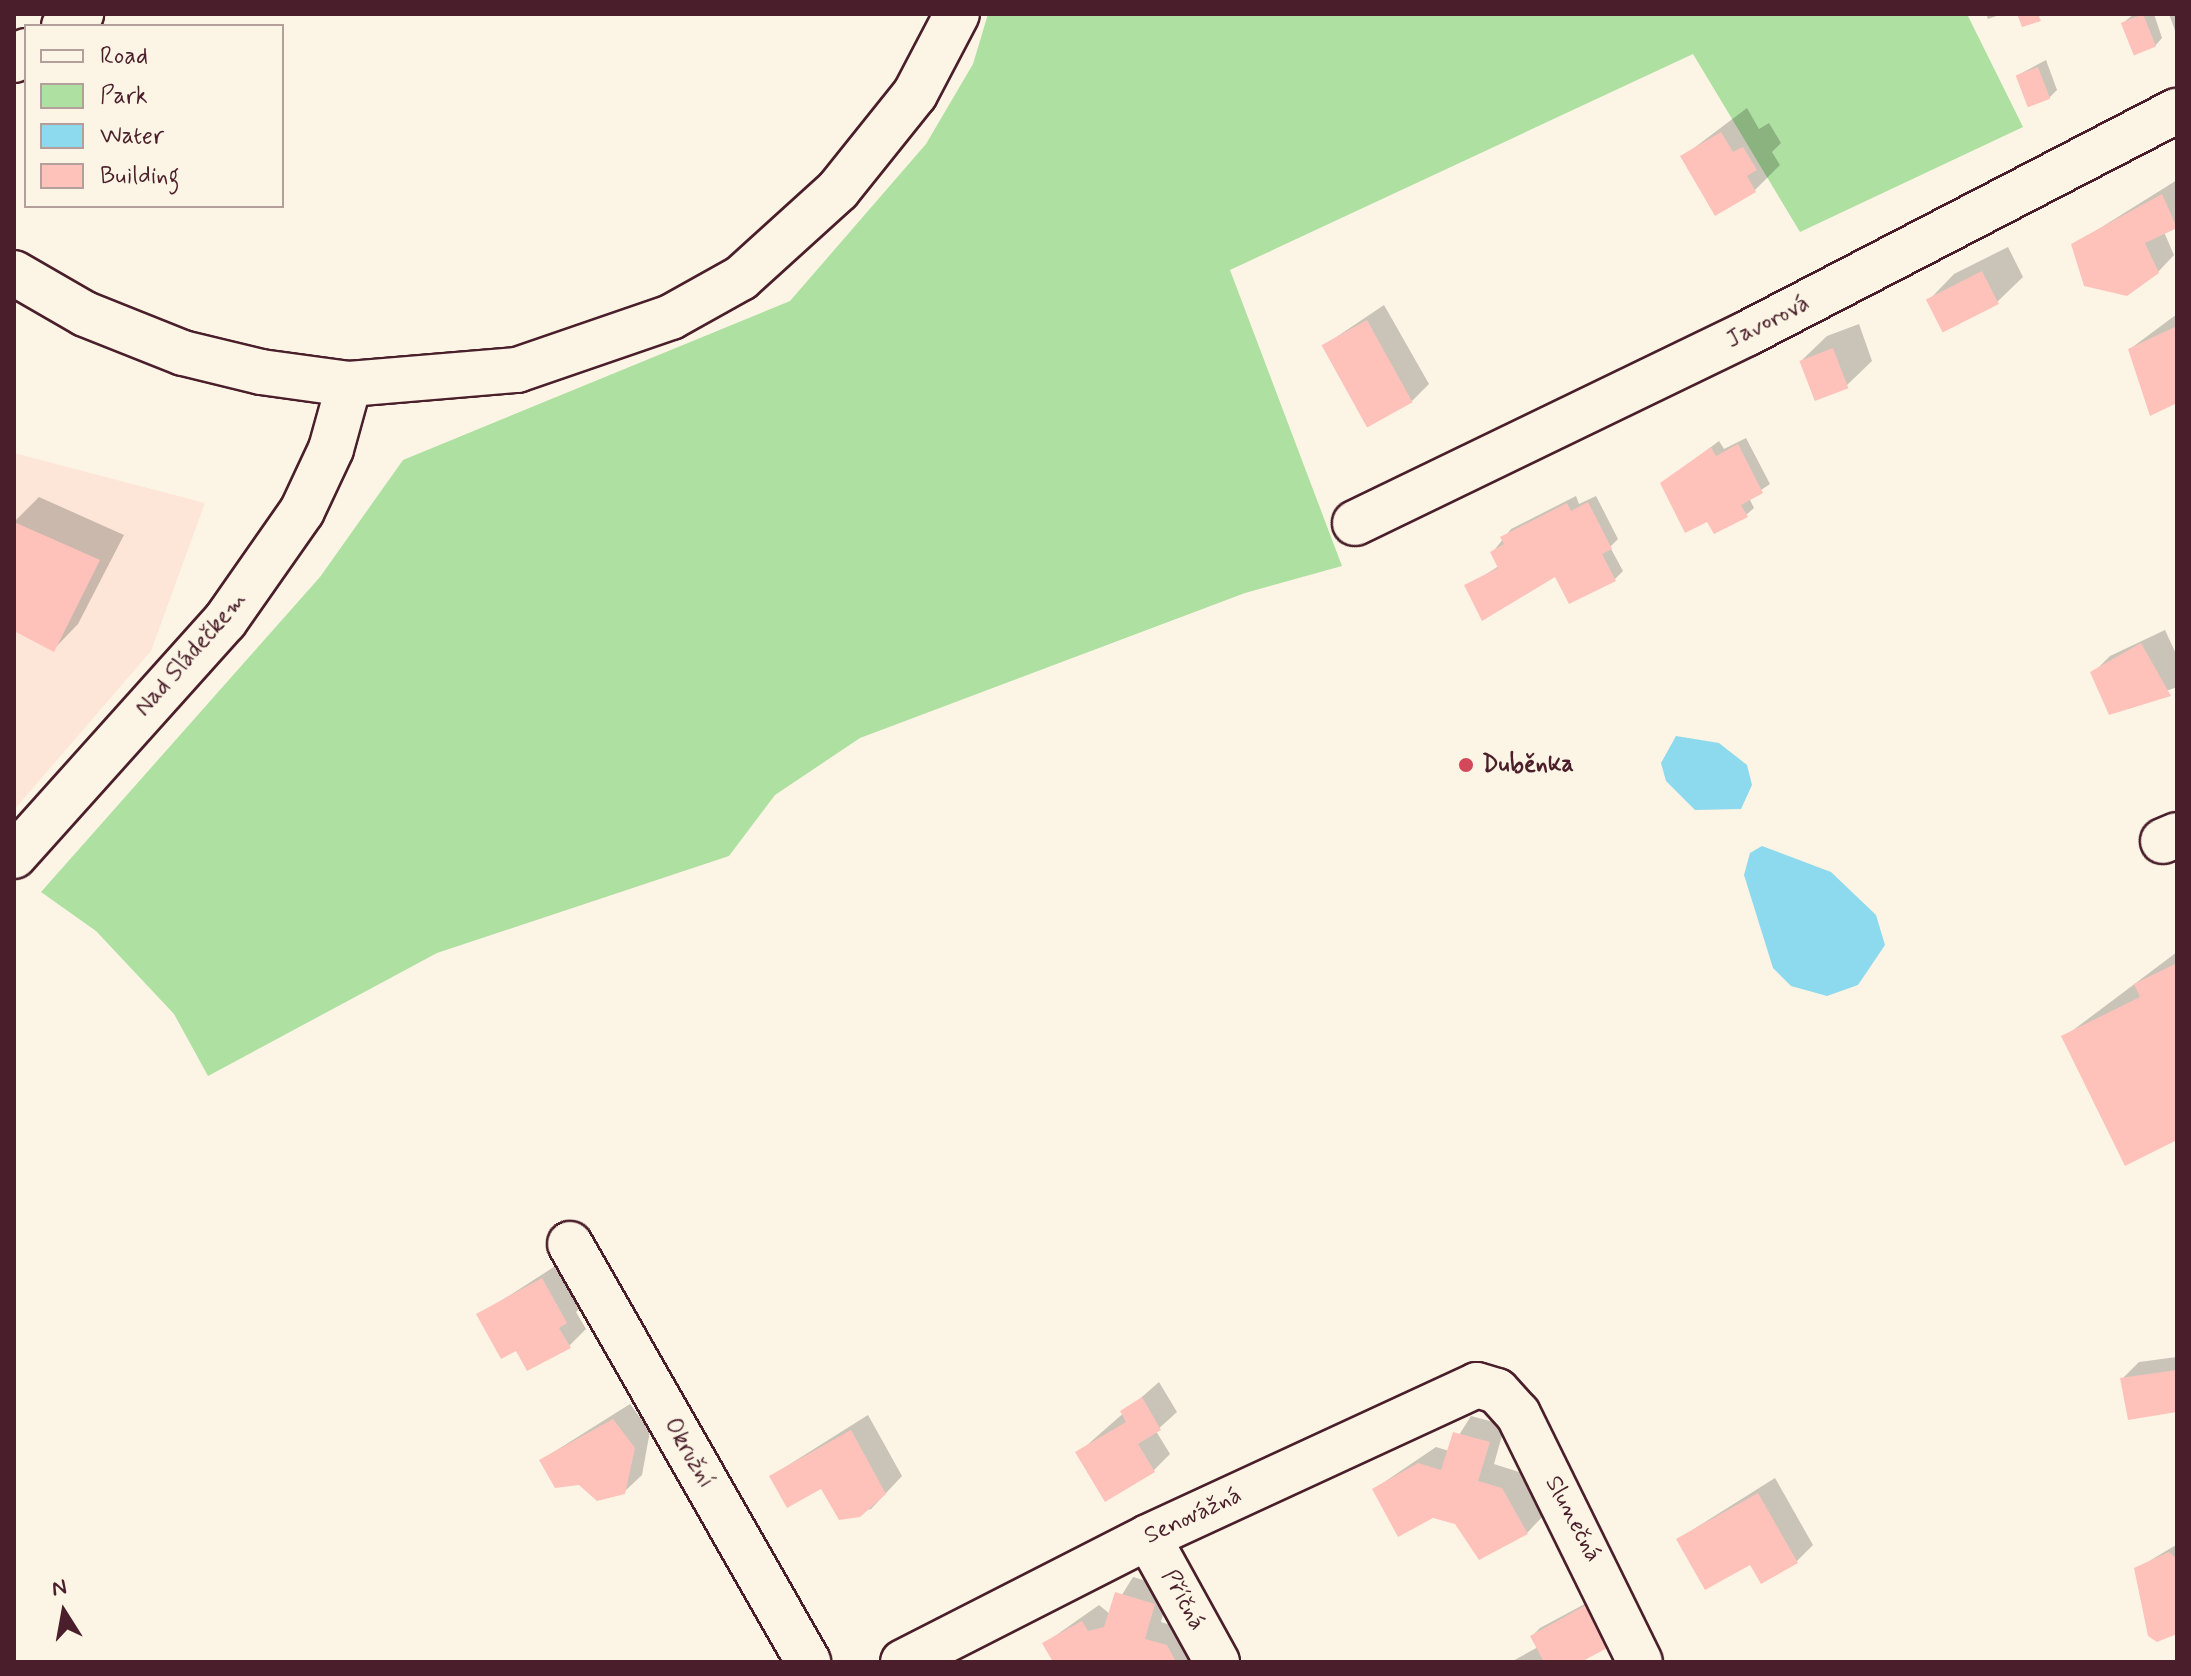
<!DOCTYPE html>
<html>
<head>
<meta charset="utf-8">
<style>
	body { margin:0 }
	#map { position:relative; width:2191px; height:1676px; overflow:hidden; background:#fcf5e5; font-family:Mynerve,sans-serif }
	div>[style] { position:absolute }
	.built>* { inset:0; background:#fde6d8 }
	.green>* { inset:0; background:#aee0a1 }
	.water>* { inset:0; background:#8dd9ed }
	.shadow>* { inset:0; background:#0003 }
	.building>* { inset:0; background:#fec2bb; transform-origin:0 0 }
	.roads { filter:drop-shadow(2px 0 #4a1f2b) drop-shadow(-2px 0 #4a1f2b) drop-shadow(0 2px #4a1f2b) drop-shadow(0 -2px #4a1f2b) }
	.minor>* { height:44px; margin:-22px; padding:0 22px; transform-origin:22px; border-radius:22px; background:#fcf5e5 }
	.major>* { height:44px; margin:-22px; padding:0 22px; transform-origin:22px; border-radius:22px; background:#fcf5e5 }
	.dots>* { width:22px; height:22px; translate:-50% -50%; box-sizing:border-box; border:4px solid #fcf5e5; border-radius:50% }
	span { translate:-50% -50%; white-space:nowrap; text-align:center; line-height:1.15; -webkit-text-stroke:7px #fcf5e5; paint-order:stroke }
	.street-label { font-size:24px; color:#4a1f2b }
	.poi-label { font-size:24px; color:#4a1f2b; font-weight:700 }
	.left { translate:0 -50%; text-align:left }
	.frame { position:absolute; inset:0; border:16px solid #4a1f2b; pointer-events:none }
	.legend { position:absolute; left:24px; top:24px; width:260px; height:184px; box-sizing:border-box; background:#fcf5e5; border:2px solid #b59f9b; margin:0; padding:10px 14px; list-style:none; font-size:24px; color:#4a1f2b }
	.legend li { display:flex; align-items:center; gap:16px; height:40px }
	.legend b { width:40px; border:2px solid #b59f9b }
	.north { position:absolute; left:24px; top:1572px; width:80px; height:80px; -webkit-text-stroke:6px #fcf5e5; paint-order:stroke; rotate:349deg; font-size:22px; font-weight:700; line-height:32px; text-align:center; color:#4a1f2b }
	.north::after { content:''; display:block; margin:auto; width:28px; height:36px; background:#4a1f2b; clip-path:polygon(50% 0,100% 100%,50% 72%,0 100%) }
</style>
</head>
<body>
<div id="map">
	<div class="built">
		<i style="clip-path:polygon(14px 453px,205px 503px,151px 651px,14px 810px)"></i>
	</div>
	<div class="green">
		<i style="clip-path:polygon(988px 14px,1967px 14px,2023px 127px,1800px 232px,1693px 54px,1230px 270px,1342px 566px,1245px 593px,860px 738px,775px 795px,729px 856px,437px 953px,208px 1076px,174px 1014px,96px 931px,41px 892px,320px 577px,403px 460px,790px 301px,926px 144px,973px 64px)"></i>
	</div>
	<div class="water">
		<i style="clip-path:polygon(1676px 736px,1719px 743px,1747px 765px,1752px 785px,1741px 809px,1695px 810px,1666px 781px,1661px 763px)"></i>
		<i style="clip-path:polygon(1762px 846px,1831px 872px,1876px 915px,1885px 945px,1858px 985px,1827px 996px,1791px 986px,1773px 968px,1744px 875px,1750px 853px)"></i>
	</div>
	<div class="shadow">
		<i style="clip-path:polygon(1986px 14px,2002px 14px,1988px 19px)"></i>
		<i style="clip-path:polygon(2134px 14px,2154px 14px,2162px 38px,2155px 46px,2123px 23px)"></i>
		<i style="clip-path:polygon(2169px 14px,2177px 14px,2177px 36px)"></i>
		<i style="clip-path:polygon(2046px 60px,2057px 90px,2049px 98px,2018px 75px)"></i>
		<i style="clip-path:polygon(1747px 108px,1759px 129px,1769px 123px,1781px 143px,1772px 152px,1780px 165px,1755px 190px,1682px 157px)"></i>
		<i style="clip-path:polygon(2177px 180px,2177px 226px,2164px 232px,2174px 255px,2158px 272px,2073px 245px)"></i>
		<i style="clip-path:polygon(2008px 247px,2023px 277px,1997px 302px,1929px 300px,1954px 274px)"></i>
		<i style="clip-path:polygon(1384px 305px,1429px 384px,1412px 401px,1323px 346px)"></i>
		<i style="clip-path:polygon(2177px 314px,2177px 401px,2130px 349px)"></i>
		<i style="clip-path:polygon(1859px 324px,1872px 361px,1846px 386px,1801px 361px,1827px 336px)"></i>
		<i style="clip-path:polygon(1746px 438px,1770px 484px,1749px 498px,1754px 508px,1746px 515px,1708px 519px,1663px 483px,1719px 441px,1724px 449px)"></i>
		<i style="clip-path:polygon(1576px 496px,1579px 504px,1596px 496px,1618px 539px,1610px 547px,1623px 571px,1615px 579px,1556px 575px,1467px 586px,1499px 566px,1492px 553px,1511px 529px)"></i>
		<i style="clip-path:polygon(39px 497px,124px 535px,78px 624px,53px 650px,14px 629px,14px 522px)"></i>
		<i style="clip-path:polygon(2165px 630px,2177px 656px,2177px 687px,2110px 712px,2093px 673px,2110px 656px)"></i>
		<i style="clip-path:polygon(2177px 952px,2177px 1138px,2064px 1037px)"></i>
		<i style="clip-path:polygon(560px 1263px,583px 1305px,576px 1312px,586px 1329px,569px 1346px,517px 1348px,479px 1315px)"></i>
		<i style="clip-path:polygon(2177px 1357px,2177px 1410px,2122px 1379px,2139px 1362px)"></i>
		<i style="clip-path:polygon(1159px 1382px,1177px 1412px,1156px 1431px,1170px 1454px,1153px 1471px,1078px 1453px)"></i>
		<i style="clip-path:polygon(630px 1404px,650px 1431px,642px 1475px,624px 1492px,541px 1460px)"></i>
		<i style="clip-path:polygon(868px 1415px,902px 1476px,871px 1509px,840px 1518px,822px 1486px,771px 1476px)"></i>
		<i style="clip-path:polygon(1471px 1416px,1505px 1425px,1494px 1464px,1519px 1472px,1543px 1516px,1527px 1533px,1457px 1523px,1374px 1489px,1436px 1447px,1449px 1451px)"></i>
		<i style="clip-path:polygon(1775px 1478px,1813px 1545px,1796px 1562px,1751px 1562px,1678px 1539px)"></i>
		<i style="clip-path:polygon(2176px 1545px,2177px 1548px,2177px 1633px,2136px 1569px)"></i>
		<i style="clip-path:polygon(1133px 1577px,1170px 1588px,1161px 1622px,1183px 1629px,1202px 1662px,1056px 1662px,1045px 1643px,1099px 1605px,1110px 1614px)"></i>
		<i style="clip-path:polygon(1594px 1599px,1615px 1637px,1577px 1662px,1511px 1662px,1538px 1647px,1532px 1636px,1540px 1628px)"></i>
	</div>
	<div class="building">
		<i style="clip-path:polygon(2017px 14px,2038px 14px,2041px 21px,2022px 27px)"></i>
		<i style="left:2143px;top:14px;width:35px;height:24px;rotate:68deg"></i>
		<i style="left:2038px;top:67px;width:34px;height:24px;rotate:69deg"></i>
		<i style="clip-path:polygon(1721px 132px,1733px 152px,1743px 147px,1757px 170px,1747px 176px,1756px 192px,1715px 216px,1680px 156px)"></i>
		<i style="clip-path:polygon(2162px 194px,2177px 228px,2145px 243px,2159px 273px,2127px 296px,2084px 286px,2071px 244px)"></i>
		<i style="left:1982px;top:271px;width:37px;height:63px;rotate:63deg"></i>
		<i style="left:1367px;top:320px;width:94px;height:52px;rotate:61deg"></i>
		<i style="clip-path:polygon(2177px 326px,2177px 403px,2150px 416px,2128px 349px)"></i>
		<i style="left:1833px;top:348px;width:43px;height:36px;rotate:69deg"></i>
		<i style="clip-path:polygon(1738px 444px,1763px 493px,1741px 505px,1748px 517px,1714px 534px,1707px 522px,1685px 533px,1660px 483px,1711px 447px,1716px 456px)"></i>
		<i style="clip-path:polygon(1588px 502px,1612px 549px,1602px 554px,1616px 581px,1569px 604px,1555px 577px,1482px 621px,1464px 585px,1498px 568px,1490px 552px,1504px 544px,1500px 537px,1567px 503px,1571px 511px)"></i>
		<i style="clip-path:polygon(14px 522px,100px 560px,54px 652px,14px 631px)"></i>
		<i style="clip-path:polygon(2141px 643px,2171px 696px,2109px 715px,2090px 672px)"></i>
		<i style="clip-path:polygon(2177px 963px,2177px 1140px,2125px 1166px,2061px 1036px,2140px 997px,2134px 984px)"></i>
		<i style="clip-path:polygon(542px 1278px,567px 1323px,559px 1328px,571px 1348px,527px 1371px,516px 1351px,501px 1359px,476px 1314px)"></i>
		<i style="clip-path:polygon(2177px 1370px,2177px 1412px,2128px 1420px,2120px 1378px)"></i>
		<i style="clip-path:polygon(1142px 1397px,1161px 1430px,1138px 1444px,1155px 1472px,1105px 1502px,1075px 1452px,1126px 1422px,1120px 1411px)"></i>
		<i style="clip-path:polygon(613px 1419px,635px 1448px,625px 1494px,597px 1501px,579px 1485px,555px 1488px,539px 1460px)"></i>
		<i style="clip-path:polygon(851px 1430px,886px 1494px,860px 1517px,839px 1520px,821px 1489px,787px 1508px,769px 1476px)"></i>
		<i style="clip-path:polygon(1453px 1432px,1490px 1442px,1478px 1481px,1502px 1488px,1528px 1534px,1479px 1560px,1455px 1524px,1433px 1518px,1398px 1537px,1372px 1489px,1418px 1463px,1441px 1470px)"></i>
		<i style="clip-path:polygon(1758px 1493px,1798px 1563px,1761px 1584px,1750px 1565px,1705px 1590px,1676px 1539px)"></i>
		<i style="clip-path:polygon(2169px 1552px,2177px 1559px,2177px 1634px,2157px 1642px,2148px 1636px,2134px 1568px)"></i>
		<i style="clip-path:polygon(1115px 1592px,1155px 1604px,1145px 1639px,1167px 1645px,1176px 1662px,1053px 1662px,1042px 1643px,1082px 1621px,1088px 1631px,1104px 1627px)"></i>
		<i style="clip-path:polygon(1586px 1605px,1609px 1647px,1581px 1662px,1544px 1662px,1530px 1636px)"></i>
	</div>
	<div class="roads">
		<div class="minor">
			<i style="left:1355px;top:523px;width:434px;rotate:-25.8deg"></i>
			<i style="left:1746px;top:334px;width:485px;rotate:-27.4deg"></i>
			<i style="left:2163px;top:841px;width:15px;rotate:-23deg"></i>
			<i style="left:14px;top:856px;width:316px;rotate:-48.1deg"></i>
			<i style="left:225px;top:621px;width:134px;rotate:-55deg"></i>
			<i style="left:302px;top:511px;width:68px;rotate:-64.9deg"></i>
			<i style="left:331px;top:449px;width:67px;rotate:-74.5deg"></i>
			<i style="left:570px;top:1244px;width:481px;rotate:60.3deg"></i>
			<i style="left:1148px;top:1537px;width:143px;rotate:61.1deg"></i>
			<i style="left:903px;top:1662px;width:275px;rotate:-27deg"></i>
			<i style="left:1148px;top:1537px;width:362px;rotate:-24.8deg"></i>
			<i style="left:1477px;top:1385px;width:21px;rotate:17deg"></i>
			<i style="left:1497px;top:1391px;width:31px;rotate:48deg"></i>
			<i style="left:1518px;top:1414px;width:276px;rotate:63.8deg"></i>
		</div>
		<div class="major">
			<i style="left:64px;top:26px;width:21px;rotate:-35deg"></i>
			<i style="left:14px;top:60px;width:15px;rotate:-37deg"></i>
			<i style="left:14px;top:273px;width:82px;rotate:30deg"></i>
			<i style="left:85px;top:314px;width:105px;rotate:21.7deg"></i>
			<i style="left:183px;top:353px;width:80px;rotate:13.7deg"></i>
			<i style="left:261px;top:372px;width:89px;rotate:7.8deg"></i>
			<i style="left:349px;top:384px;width:169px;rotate:-4.8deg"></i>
			<i style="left:517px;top:370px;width:163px;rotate:-19deg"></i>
			<i style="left:671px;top:317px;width:80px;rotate:-29.1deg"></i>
			<i style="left:741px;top:278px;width:131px;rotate:-42.2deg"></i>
			<i style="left:838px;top:190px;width:123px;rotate:-51.3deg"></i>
			<i style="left:915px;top:94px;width:90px;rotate:-62.3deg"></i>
		</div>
	</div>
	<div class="dots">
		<i style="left:1466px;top:765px;background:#d1495b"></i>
	</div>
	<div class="street-label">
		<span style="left:1768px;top:322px;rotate:-27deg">Javorová</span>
		<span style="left:191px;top:654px;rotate:-49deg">Nad Sládečkem</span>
		<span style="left:689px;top:1453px;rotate:60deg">Okružní</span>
		<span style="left:1193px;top:1516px;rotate:-25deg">Senovážná</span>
		<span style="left:1573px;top:1519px;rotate:62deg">Slunečná</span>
		<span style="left:1183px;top:1600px;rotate:61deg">Příčná</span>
	</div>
	<div class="poi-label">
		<span class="left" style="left:1482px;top:765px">Duběnka</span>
	</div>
	<div class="frame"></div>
	<ul class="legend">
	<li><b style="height:10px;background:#fcf5e5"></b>Road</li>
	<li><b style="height:22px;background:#aee0a1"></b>Park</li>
	<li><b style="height:22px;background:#8dd9ed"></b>Water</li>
	<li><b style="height:22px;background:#fec2bb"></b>Building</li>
	</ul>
	<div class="north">N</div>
</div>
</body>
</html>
